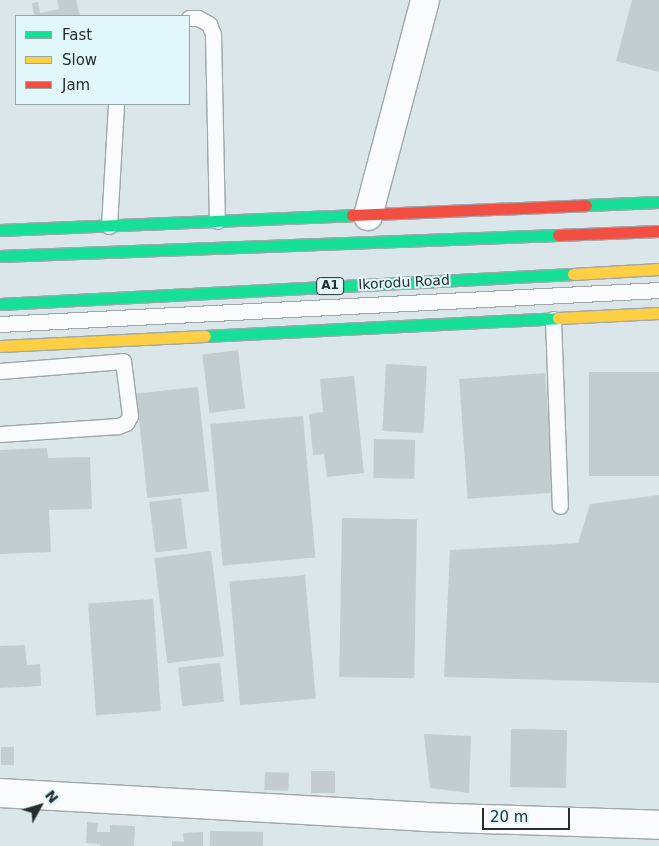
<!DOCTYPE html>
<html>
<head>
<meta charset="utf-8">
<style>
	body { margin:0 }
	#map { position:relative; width:659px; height:846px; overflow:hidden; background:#dae6e9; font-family:"DejaVu Sans",sans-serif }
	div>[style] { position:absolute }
	.building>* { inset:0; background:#c3cdd0; transform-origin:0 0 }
	.roads { filter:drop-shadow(1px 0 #9ea7a9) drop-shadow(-1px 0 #9ea7a9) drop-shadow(0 1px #9ea7a9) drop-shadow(0 -1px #9ea7a9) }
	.lane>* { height:15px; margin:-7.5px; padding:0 7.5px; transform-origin:7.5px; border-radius:7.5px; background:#f9fbfc }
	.street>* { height:28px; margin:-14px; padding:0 14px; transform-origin:14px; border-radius:14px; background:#f9fbfc }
	.fast>* { height:11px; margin:-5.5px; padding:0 5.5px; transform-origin:5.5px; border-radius:5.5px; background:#16e098 }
	.slow>* { height:11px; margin:-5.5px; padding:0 5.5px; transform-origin:5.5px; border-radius:5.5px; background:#ffcf43 }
	.jam>* { height:11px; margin:-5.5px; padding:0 5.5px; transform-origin:5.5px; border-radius:5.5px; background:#f24e42 }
	span { translate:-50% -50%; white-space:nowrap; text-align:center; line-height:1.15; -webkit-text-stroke:4px #e1f7fc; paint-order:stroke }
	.shield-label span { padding:1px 4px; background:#e1f7fc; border:1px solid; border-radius:4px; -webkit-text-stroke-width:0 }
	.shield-label { font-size:12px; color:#262e30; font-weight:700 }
	.street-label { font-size:14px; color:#262e30 }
	.legend { position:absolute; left:15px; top:15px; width:175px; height:90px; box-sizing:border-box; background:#e1f7fc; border:1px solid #96a7aa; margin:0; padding:6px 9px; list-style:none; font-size:15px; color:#262e30 }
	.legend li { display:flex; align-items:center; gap:10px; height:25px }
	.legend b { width:25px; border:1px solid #96a7aa }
	.north { position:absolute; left:15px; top:781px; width:50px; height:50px; -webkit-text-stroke:4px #e1f7fc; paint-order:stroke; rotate:51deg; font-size:14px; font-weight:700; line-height:20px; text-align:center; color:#262e30 }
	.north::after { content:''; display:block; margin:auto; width:18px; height:22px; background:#262e30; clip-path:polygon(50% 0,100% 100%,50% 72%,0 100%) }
	.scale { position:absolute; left:482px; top:808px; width:88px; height:22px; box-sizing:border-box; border:2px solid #262e30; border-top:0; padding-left:6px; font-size:15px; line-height:18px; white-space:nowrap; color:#262e30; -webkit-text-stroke:4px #e1f7fc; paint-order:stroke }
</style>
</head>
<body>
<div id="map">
	<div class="building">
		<i style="clip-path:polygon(57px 0,76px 0,80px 16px,34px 16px,32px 3px,38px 2px,40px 13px,59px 9px)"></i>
		<i style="clip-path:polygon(632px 0,659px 0,659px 72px,616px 61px)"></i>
		<i style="left:238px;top:350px;width:59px;height:36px;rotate:83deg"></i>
		<i style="left:386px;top:364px;width:41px;height:67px;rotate:3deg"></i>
		<i style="left:659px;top:372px;width:104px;height:70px;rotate:90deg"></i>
		<i style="left:545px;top:373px;width:120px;height:86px;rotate:86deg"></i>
		<i style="clip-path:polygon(354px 376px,364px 473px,327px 477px,324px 454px,313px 455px,309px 414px,323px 412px,320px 379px)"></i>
		<i style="left:198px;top:387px;width:105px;height:62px;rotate:84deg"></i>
		<i style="left:303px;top:416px;width:142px;height:93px;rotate:85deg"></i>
		<i style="left:374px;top:439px;width:41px;height:39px;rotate:1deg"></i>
		<i style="clip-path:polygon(47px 448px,48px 458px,90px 457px,92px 509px,49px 510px,51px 552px,0 554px,0 450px)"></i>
		<i style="clip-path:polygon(659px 495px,659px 683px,444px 677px,450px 550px,578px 543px,590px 504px)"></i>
		<i style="left:181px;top:498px;width:51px;height:32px;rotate:83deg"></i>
		<i style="left:342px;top:518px;width:75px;height:159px;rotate:1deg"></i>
		<i style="left:211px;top:551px;width:106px;height:57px;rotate:83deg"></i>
		<i style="left:305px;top:575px;width:124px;height:76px;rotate:85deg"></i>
		<i style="left:153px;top:599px;width:112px;height:65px;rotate:86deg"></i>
		<i style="clip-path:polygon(25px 645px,27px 665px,40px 664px,41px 686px,0 688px,0 646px)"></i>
		<i style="left:220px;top:663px;width:39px;height:42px;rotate:84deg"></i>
		<i style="left:511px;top:729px;width:56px;height:58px;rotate:1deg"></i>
		<i style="clip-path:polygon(424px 734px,471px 736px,469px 793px,430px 788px)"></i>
		<i style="left:1px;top:747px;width:13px;height:18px"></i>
		<i style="left:311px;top:771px;width:24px;height:22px"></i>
		<i style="left:265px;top:772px;width:24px;height:18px;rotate:2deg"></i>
		<i style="clip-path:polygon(87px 822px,98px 823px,97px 832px,110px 832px,110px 825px,135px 826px,134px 846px,100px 846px,100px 844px,86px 843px)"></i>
		<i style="left:210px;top:831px;width:53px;height:15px;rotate:1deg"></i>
		<i style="clip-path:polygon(203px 832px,203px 846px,172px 846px,172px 841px,184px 842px,183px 833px)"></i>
	</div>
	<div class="roads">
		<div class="lane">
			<i style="left:189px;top:18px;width:9px"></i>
			<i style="left:198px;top:18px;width:13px;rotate:29deg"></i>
			<i style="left:209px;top:24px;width:11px;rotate:68deg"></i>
			<i style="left:213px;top:34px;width:187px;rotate:88.8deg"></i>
			<i style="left:109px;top:226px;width:122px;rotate:-86.7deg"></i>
			<i style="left:553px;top:319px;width:187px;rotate:87.9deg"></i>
			<i style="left:0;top:324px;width:660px;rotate:-2.95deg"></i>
			<i style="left:0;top:371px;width:123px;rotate:-4.6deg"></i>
			<i style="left:123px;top:361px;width:55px;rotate:82.7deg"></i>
			<i style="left:130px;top:416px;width:8px;rotate:120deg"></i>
			<i style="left:126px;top:423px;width:9px;rotate:159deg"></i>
			<i style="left:118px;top:426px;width:118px;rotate:176.1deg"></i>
		</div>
		<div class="street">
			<i style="left:368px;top:216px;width:223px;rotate:-75.2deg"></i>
			<i style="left:0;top:793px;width:425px;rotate:3.2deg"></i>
			<i style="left:424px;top:817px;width:235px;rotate:1.9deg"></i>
		</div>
		<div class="fast">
			<i style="left:586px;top:205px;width:73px;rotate:-2.4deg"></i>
			<i style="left:0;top:230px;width:352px;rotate:-2.4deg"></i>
			<i style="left:0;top:256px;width:558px;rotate:-2.16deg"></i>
			<i style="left:0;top:304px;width:574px;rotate:-3deg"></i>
			<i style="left:205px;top:336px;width:353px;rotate:-2.9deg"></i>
		</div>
		<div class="slow">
			<i style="left:573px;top:274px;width:86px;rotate:-3.3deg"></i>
			<i style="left:558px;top:318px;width:101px;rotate:-2.8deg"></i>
			<i style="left:0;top:346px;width:205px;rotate:-2.8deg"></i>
		</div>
		<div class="jam">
			<i style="left:352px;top:215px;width:234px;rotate:-2.4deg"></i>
			<i style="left:558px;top:235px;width:101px;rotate:-2.3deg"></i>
		</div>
	</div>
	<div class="shield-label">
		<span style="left:330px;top:286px">A1</span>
	</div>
	<div class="street-label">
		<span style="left:404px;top:282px;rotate:-3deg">Ikorodu Road</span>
	</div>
	<ul class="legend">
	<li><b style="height:6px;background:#16e098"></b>Fast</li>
	<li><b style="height:6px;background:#ffcf43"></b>Slow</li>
	<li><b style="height:6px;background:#f24e42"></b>Jam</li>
	</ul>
	<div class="north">N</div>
	<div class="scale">20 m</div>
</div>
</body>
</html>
